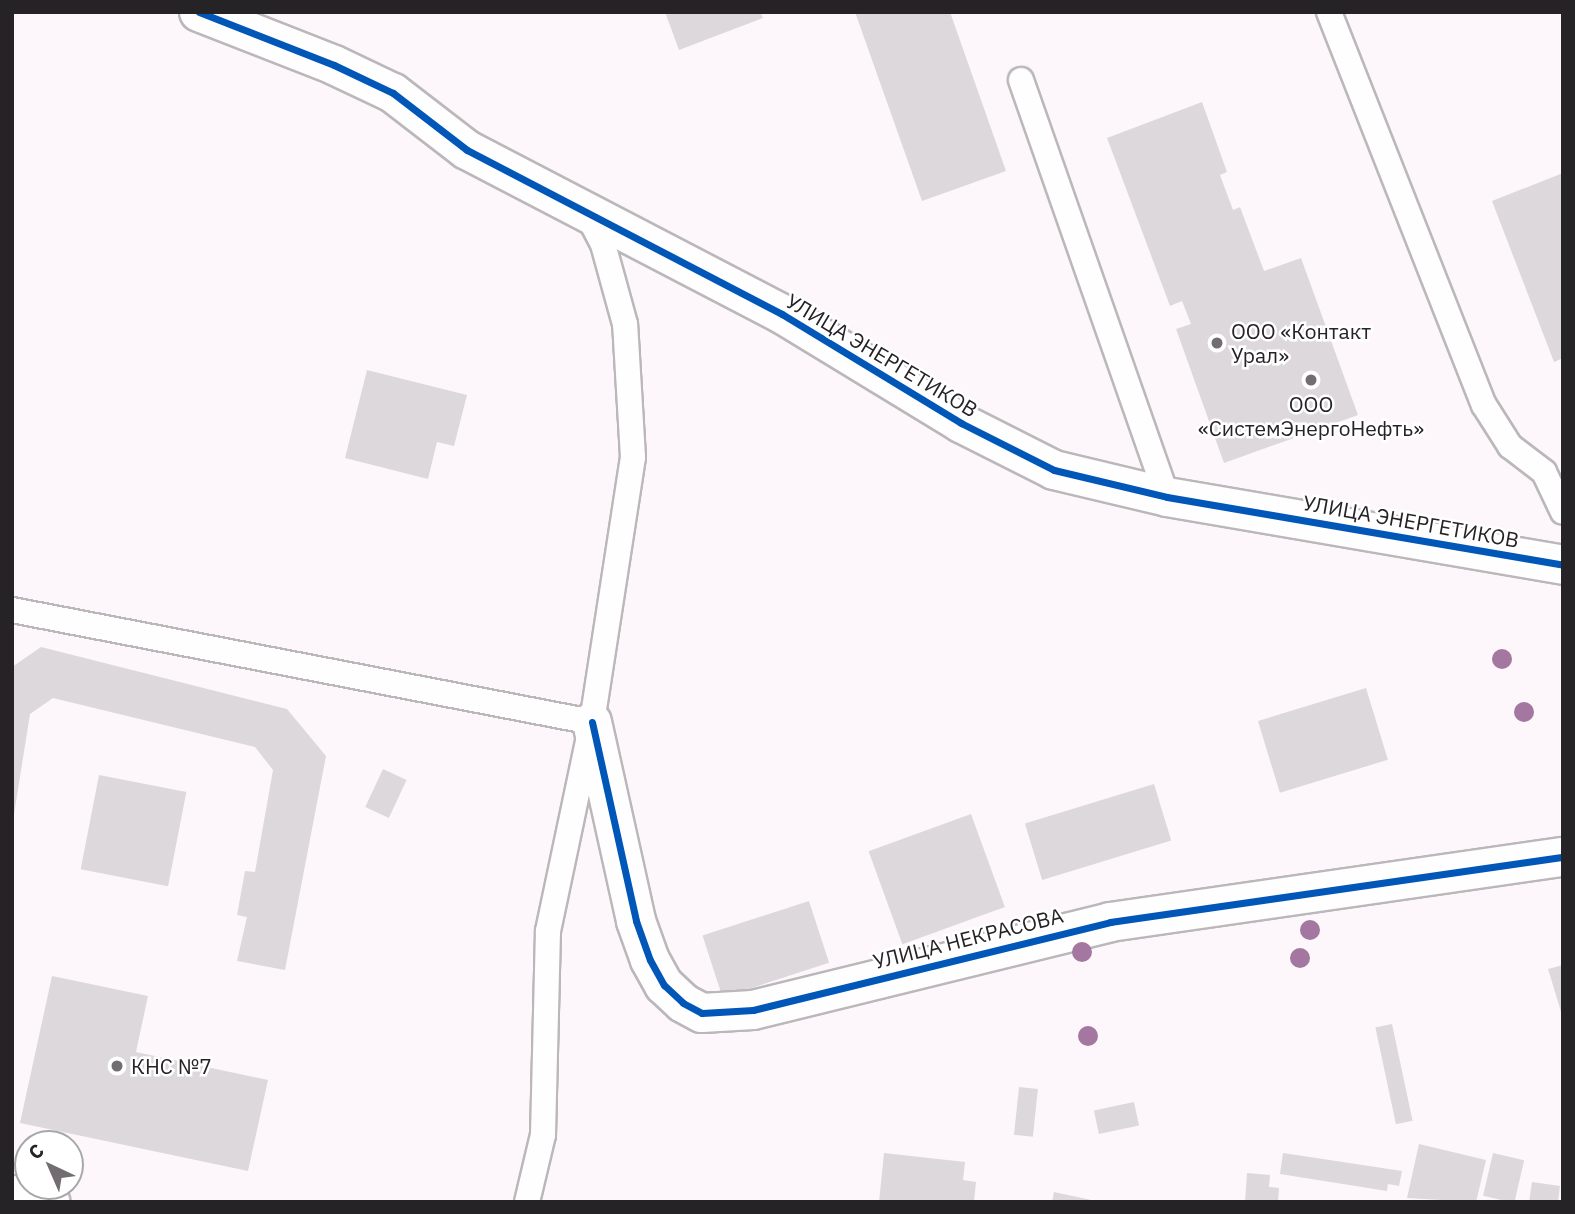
<!DOCTYPE html>
<html>
<head>
<meta charset="utf-8">
<style>
	body { margin:0 }
	#map { position:relative; width:1575px; height:1214px; overflow:hidden; background:#fdf7fc; font-family:"IBM Plex Sans",sans-serif }
	div>[style] { position:absolute }
	.building>* { inset:0; background:#ddd8dc; transform-origin:0 0 }
	.roads { filter:drop-shadow(2px 0 #bbb7ba) drop-shadow(-2px 0 #bbb7ba) drop-shadow(0 2px #bbb7ba) drop-shadow(0 -2px #bbb7ba) }
	.lane>* { height:24px; margin:-12px; padding:0 12px; transform-origin:12px; border-radius:12px; background:#fffeff }
	.street>* { height:38px; margin:-19px; padding:0 19px; transform-origin:19px; border-radius:19px; background:#fffeff }
	.cycleway>* { height:7px; margin:-3.5px; padding:0 3.5px; transform-origin:3.5px; border-radius:3.5px; background:#0057b8 }
	.trees>* { width:20px; height:20px; margin:-10px; border-radius:50%; background:#a477a0 }
	.dots>* { width:19px; height:19px; translate:-50% -50%; box-sizing:border-box; border:4px solid #fff; border-radius:50% }
	span { translate:-50% -50%; white-space:nowrap; text-align:center; line-height:1.15; -webkit-text-stroke:5px #fff; paint-order:stroke }
	.poi-label { font-size:21px; color:#262326 }
	.left { translate:0 -50%; text-align:left }
	.street-label { font-size:21px; color:#262326 }
	.frame { position:absolute; inset:0; border:14px solid #262326; pointer-events:none }
	.north { position:absolute; left:14px; top:1130px; width:70px; height:70px; box-sizing:border-box; background:#fff; border:2px solid #a8a7a8; border-radius:50%; rotate:316deg; font-size:19px; font-weight:700; line-height:28px; text-align:center; color:#262326 }
	.north::after { content:''; display:block; margin:auto; width:24px; height:32px; background:#716d71; clip-path:polygon(50% 0,100% 100%,50% 72%,0 100%) }
</style>
</head>
<body>
<div id="map">
	<div class="building">
		<i style="clip-path:polygon(665px 12px,760px 12px,763px 18px,679px 50px)"></i>
		<i style="clip-path:polygon(855px 12px,950px 12px,1006px 171px,922px 201px)"></i>
		<i style="clip-path:polygon(1202px 102px,1227px 172px,1220px 175px,1233px 210px,1240px 207px,1264px 271px,1301px 258px,1358px 415px,1224px 463px,1176px 329px,1191px 324px,1182px 301px,1170px 306px,1107px 138px)"></i>
		<i style="clip-path:polygon(1563px 173px,1563px 358px,1554px 362px,1492px 201px)"></i>
		<i style="clip-path:polygon(367px 370px,467px 395px,454px 446px,437px 442px,428px 479px,345px 458px)"></i>
		<i style="clip-path:polygon(41px 647px,287px 709px,326px 756px,285px 970px,237px 961px,247px 917px,237px 915px,245px 871px,255px 872px,273px 770px,255px 747px,53px 698px,30px 714px,12px 827px,12px 667px)"></i>
		<i style="left:1366px;top:688px;width:75px;height:113px;rotate:73deg"></i>
		<i style="left:383px;top:769px;width:26px;height:42px;rotate:25deg"></i>
		<i style="left:99px;top:775px;width:89px;height:96px;rotate:11deg"></i>
		<i style="left:1154px;top:784px;width:59px;height:135px;rotate:73deg"></i>
		<i style="left:971px;top:814px;width:99px;height:109px;rotate:70deg"></i>
		<i style="left:809px;top:901px;width:65px;height:112px;rotate:72deg"></i>
		<i style="clip-path:polygon(1563px 965px,1563px 1015px,1562px 1015px,1548px 969px)"></i>
		<i style="clip-path:polygon(52px 976px,148px 996px,136px 1052px,268px 1080px,248px 1171px,20px 1123px)"></i>
		<i style="left:1392px;top:1024px;width:99px;height:17px;rotate:78deg"></i>
		<i style="left:1019px;top:1087px;width:19px;height:48px;rotate:6deg"></i>
		<i style="left:1134px;top:1102px;width:24px;height:41px;rotate:78deg"></i>
		<i style="clip-path:polygon(1419px 1144px,1486px 1160px,1476px 1202px,1407px 1198px)"></i>
		<i style="clip-path:polygon(884px 1153px,965px 1162px,963px 1180px,976px 1182px,974px 1202px,879px 1202px)"></i>
		<i style="clip-path:polygon(1283px 1153px,1402px 1171px,1399px 1186px,1388px 1184px,1387px 1191px,1280px 1174px)"></i>
		<i style="left:1493px;top:1153px;width:32px;height:44px;rotate:13deg"></i>
		<i style="clip-path:polygon(1247px 1173px,1270px 1175px,1269px 1187px,1279px 1188px,1278px 1202px,1245px 1202px)"></i>
		<i style="clip-path:polygon(1532px 1182px,1560px 1186px,1558px 1202px,1529px 1202px)"></i>
		<i style="clip-path:polygon(1054px 1192px,1096px 1201px,1096px 1202px,1052px 1202px)"></i>
	</div>
	<div class="roads">
		<div class="lane">
			<i style="left:1329px;top:12px;width:422px;rotate:68.5deg"></i>
			<i style="left:1484px;top:405px;width:49px;rotate:57.6deg"></i>
			<i style="left:1510px;top:446px;width:43px;rotate:37.4deg"></i>
			<i style="left:1544px;top:472px;width:44px;rotate:64.6deg"></i>
			<i style="left:1021px;top:80px;width:442px;rotate:70.7deg"></i>
			<i style="left:12px;top:610px;width:591px;rotate:10.93deg"></i>
			<i style="left:527px;top:1202px;width:69px;rotate:-76.6deg"></i>
			<i style="left:543px;top:1135px;width:204px;rotate:-88.6deg"></i>
			<i style="left:548px;top:931px;width:214px;rotate:-78.1deg"></i>
			<i style="left:592px;top:722px;width:268px;rotate:-81.2deg"></i>
			<i style="left:633px;top:457px;width:133px;rotate:-93.4deg"></i>
			<i style="left:625px;top:324px;width:83px;rotate:-105.4deg"></i>
			<i style="left:603px;top:244px;width:36px;rotate:-118deg"></i>
		</div>
		<div class="street">
			<i style="left:199px;top:12px;width:145px;rotate:21.4deg"></i>
			<i style="left:334px;top:65px;width:65px;rotate:25.4deg"></i>
			<i style="left:393px;top:93px;width:93px;rotate:37.6deg"></i>
			<i style="left:467px;top:150px;width:355px;rotate:27.5deg"></i>
			<i style="left:782px;top:314px;width:210px;rotate:31.3deg"></i>
			<i style="left:961px;top:423px;width:104px;rotate:26.8deg"></i>
			<i style="left:1054px;top:470px;width:116px;rotate:13.4deg"></i>
			<i style="left:1167px;top:497px;width:402px;rotate:9.7deg"></i>
			<i style="left:592px;top:722px;width:204px;rotate:77.5deg"></i>
			<i style="left:636px;top:921px;width:41px;rotate:70.3deg"></i>
			<i style="left:650px;top:960px;width:29px;rotate:61deg"></i>
			<i style="left:664px;top:985px;width:26px;rotate:43deg"></i>
			<i style="left:683px;top:1003px;width:21px;rotate:28deg"></i>
			<i style="left:702px;top:1013px;width:51px;rotate:-3.4deg"></i>
			<i style="left:753px;top:1010px;width:368px;rotate:-13.8deg"></i>
			<i style="left:1110px;top:922px;width:458px;rotate:-8.2deg"></i>
			<i style="left:12px;top:1195px;width:39px;rotate:10deg"></i>
		</div>
	</div>
	<div class="cycleway">
		<i style="left:199px;top:12px;width:145px;rotate:21.4deg"></i>
		<i style="left:334px;top:65px;width:65px;rotate:25.4deg"></i>
		<i style="left:393px;top:93px;width:93px;rotate:37.6deg"></i>
		<i style="left:467px;top:150px;width:355px;rotate:27.5deg"></i>
		<i style="left:782px;top:314px;width:210px;rotate:31.3deg"></i>
		<i style="left:961px;top:423px;width:104px;rotate:26.8deg"></i>
		<i style="left:1054px;top:470px;width:116px;rotate:13.4deg"></i>
		<i style="left:1167px;top:497px;width:402px;rotate:9.7deg"></i>
		<i style="left:592px;top:722px;width:204px;rotate:77.5deg"></i>
		<i style="left:636px;top:921px;width:41px;rotate:70.3deg"></i>
		<i style="left:650px;top:960px;width:29px;rotate:61deg"></i>
		<i style="left:664px;top:985px;width:26px;rotate:43deg"></i>
		<i style="left:683px;top:1003px;width:21px;rotate:28deg"></i>
		<i style="left:702px;top:1013px;width:51px;rotate:-3.4deg"></i>
		<i style="left:753px;top:1010px;width:368px;rotate:-13.8deg"></i>
		<i style="left:1110px;top:922px;width:458px;rotate:-8.2deg"></i>
	</div>
	<div class="trees">
		<i style="left:1502px;top:659px"></i>
		<i style="left:1524px;top:712px"></i>
		<i style="left:1310px;top:930px"></i>
		<i style="left:1082px;top:952px"></i>
		<i style="left:1300px;top:958px"></i>
		<i style="left:1088px;top:1036px"></i>
	</div>
	<div class="dots">
		<i style="left:1217px;top:343px;background:#716d71"></i>
		<i style="left:1311px;top:380px;background:#716d71"></i>
		<i style="left:117px;top:1066px;background:#716d71"></i>
	</div>
	<div class="poi-label">
		<span class="left" style="left:1231px;top:343px">ООО «Контакт<br>Урал»</span>
		<span style="left:1311px;top:416px">ООО<br>«СистемЭнергоНефть»</span>
		<span class="left" style="left:131px;top:1066px">КНС №7</span>
	</div>
	<div class="street-label">
		<span style="left:882px;top:355px;rotate:31deg">УЛИЦА ЭНЕРГЕТИКОВ</span>
		<span style="left:1411px;top:521px;rotate:10deg">УЛИЦА ЭНЕРГЕТИКОВ</span>
		<span style="left:968px;top:938px;rotate:-14deg">УЛИЦА НЕКРАСОВА</span>
	</div>
	<div class="frame"></div>
	<div class="north">С</div>
</div>
</body>
</html>
